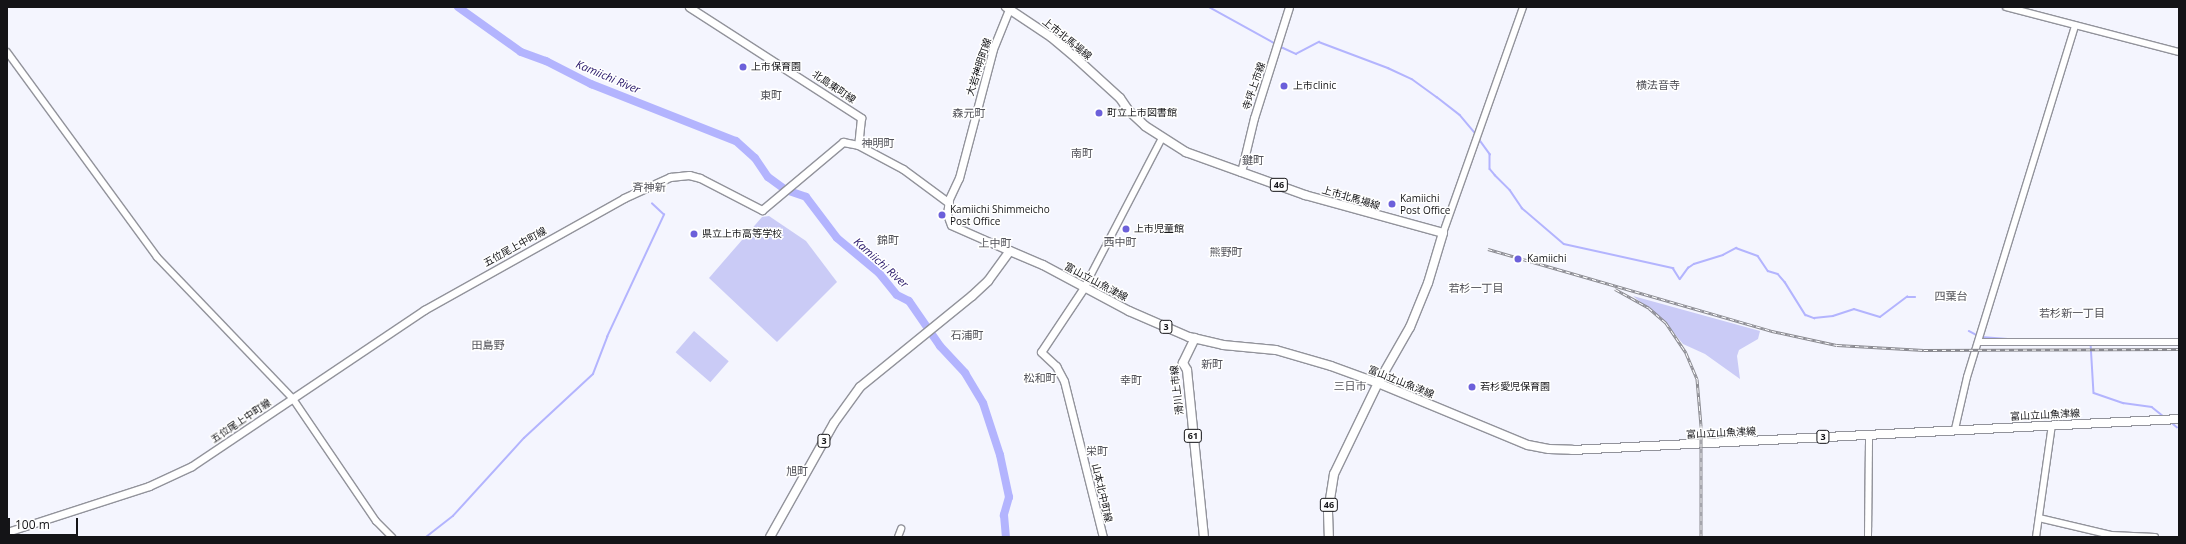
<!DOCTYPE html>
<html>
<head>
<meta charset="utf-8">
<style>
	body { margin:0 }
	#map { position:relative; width:2186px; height:544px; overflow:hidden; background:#f4f5fe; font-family:"Open Sans","Noto Sans JP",sans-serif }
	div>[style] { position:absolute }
	.green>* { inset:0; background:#cacbf6; transform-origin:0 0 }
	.stream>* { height:1.5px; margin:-0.75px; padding:0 0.75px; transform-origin:0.75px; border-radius:0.75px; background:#b3b4fe }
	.river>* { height:8px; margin:-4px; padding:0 4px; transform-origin:4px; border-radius:4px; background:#b3b4fe }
	.roads { filter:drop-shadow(1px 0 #92939b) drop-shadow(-1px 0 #92939b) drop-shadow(0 1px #92939b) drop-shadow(0 -1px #92939b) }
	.tertiary>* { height:6px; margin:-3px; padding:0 3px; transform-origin:3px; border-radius:3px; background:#fff }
	.secondary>* { height:7px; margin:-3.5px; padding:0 3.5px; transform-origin:3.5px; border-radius:3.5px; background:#fff }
	.primary>* { height:8px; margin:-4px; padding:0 4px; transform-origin:4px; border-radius:4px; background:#fff }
	.rail>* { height:3px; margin-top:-1.5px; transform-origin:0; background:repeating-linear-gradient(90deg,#fff 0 4.5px,#89898f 0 9px); box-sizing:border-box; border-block:1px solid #89898f }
	.dots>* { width:11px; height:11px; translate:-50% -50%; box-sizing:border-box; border:2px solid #fff; border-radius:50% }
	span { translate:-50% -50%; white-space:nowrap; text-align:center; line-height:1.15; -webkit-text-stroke:3px #fff; paint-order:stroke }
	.shield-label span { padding:1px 3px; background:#fff; border:1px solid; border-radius:3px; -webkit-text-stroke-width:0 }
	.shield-label { font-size:9px; color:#141417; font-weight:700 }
	.street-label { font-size:10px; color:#141417 }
	.poi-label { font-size:10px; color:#141417 }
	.left { translate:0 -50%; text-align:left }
	.water-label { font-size:11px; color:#261568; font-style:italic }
	.neighbourhood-label { font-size:11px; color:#525259 }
	.frame { position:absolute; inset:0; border:8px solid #141417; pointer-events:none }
	.scale { position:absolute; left:8px; top:518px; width:70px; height:18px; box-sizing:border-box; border:2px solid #141417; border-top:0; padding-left:5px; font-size:12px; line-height:14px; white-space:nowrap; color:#141417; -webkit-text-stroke:3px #fff; paint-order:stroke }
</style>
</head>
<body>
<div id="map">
	<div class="green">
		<i style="clip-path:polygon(769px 216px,806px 241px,837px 282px,777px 342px,709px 278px,762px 217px)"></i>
		<i style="clip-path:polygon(1633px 296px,1760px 331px,1758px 339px,1739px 350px,1737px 356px,1740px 379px,1705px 354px,1683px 344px,1664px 321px)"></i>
		<i style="left:694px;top:331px;width:46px;height:28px;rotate:41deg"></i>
	</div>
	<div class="stream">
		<i style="left:1209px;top:7px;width:77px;rotate:28.9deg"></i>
		<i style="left:1279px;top:46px;width:19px;rotate:25deg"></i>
		<i style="left:1296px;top:54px;width:26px;rotate:-28deg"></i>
		<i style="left:1319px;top:42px;width:74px;rotate:20.6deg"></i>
		<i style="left:1388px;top:68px;width:26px;rotate:25deg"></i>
		<i style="left:1412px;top:79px;width:31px;rotate:36deg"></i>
		<i style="left:1437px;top:97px;width:29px;rotate:38deg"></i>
		<i style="left:1460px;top:115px;width:25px;rotate:50deg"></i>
		<i style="left:1479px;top:139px;width:19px;rotate:54deg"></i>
		<i style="left:1490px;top:154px;width:15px;rotate:90deg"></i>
		<i style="left:1490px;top:169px;width:8px;rotate:50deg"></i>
		<i style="left:1495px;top:175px;width:21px;rotate:45deg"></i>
		<i style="left:1510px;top:190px;width:22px;rotate:56deg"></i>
		<i style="left:1522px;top:208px;width:55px;rotate:40.6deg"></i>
		<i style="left:1564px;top:244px;width:112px;rotate:12.4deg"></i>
		<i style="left:1673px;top:268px;width:13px;rotate:58deg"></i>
		<i style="left:1680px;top:279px;width:14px;rotate:-54deg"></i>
		<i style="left:1688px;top:268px;width:7px;rotate:-34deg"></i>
		<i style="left:1694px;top:264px;width:30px;rotate:-17deg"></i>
		<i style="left:1723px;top:255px;width:15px;rotate:-28deg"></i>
		<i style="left:1736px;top:248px;width:23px;rotate:20deg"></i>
		<i style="left:1758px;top:256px;width:18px;rotate:56deg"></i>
		<i style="left:1768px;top:271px;width:10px;rotate:17deg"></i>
		<i style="left:1778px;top:274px;width:11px;rotate:49deg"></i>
		<i style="left:1785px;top:282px;width:39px;rotate:58deg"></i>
		<i style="left:1806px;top:315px;width:9px;rotate:21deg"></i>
		<i style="left:1814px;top:318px;width:19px;rotate:-6deg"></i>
		<i style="left:1833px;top:316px;width:22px;rotate:-18deg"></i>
		<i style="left:1854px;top:309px;width:27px;rotate:17deg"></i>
		<i style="left:1880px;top:317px;width:34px;rotate:-37deg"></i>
		<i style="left:1907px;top:297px;width:8px"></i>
		<i style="left:1969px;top:331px;width:9px;rotate:27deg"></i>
		<i style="left:1981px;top:337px;width:30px;rotate:4deg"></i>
		<i style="left:2091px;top:343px;width:50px;rotate:86.6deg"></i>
		<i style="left:2094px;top:393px;width:31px;rotate:19deg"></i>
		<i style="left:2123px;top:403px;width:29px;rotate:8deg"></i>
		<i style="left:2152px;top:407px;width:14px;rotate:39deg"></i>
		<i style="left:2171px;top:422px;width:8px;rotate:40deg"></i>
		<i style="left:426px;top:537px;width:34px;rotate:-38deg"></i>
		<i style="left:453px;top:516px;width:105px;rotate:-47.7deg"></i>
		<i style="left:524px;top:438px;width:94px;rotate:-42.8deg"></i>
		<i style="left:593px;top:374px;width:40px;rotate:-69deg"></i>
		<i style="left:607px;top:337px;width:135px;rotate:-65deg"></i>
		<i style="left:664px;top:215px;width:16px;rotate:-137deg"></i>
	</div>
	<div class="river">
		<i style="left:458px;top:7px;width:77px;rotate:35.5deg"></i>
		<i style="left:521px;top:52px;width:27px;rotate:20deg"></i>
		<i style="left:546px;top:61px;width:51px;rotate:27.1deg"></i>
		<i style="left:591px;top:84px;width:156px;rotate:21.5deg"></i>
		<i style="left:736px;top:141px;width:25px;rotate:42deg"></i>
		<i style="left:755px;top:158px;width:23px;rotate:56deg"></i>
		<i style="left:768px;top:177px;width:22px;rotate:36deg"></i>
		<i style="left:786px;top:190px;width:21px;rotate:19deg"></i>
		<i style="left:806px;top:197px;width:51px;rotate:52.9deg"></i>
		<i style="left:837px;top:238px;width:55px;rotate:39.8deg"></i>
		<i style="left:879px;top:273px;width:28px;rotate:51deg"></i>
		<i style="left:897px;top:295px;width:13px;rotate:27deg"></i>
		<i style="left:909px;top:301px;width:55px;rotate:55.4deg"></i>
		<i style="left:940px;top:346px;width:37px;rotate:47deg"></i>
		<i style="left:965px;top:373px;width:35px;rotate:59deg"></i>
		<i style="left:983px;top:403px;width:55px;rotate:71.9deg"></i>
		<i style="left:1000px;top:455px;width:43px;rotate:77.9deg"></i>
		<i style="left:1009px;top:497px;width:19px;rotate:106deg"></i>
		<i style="left:1004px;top:515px;width:22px;rotate:85deg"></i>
	</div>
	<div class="roads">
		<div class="tertiary">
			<i style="left:2006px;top:7px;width:179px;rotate:14.6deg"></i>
			<i style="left:7px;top:52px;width:254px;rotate:53.8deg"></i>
			<i style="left:157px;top:257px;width:197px;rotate:46.2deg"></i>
			<i style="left:293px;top:399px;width:148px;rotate:55.8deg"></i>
			<i style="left:376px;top:521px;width:23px;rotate:45deg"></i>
			<i style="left:1443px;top:233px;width:240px;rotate:-70.5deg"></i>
			<i style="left:1085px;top:286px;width:167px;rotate:-62.5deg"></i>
			<i style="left:1979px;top:342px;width:200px"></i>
			<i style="left:1955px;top:429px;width:53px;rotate:-77deg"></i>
			<i style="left:1967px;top:377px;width:368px;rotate:-72.9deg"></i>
			<i style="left:2039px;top:518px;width:74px;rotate:13.3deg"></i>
			<i style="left:2111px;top:535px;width:44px;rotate:2.6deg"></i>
			<i style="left:898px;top:537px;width:9px;rotate:-69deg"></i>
			<i style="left:1868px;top:537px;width:102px;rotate:-89.4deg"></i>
			<i style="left:2036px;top:537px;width:113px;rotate:-81.9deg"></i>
		</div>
		<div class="secondary">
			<i style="left:689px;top:7px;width:205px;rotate:32.8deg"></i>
			<i style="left:861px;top:118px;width:27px;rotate:96deg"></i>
			<i style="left:1241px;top:172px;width:56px;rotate:-76.5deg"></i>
			<i style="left:1254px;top:118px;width:116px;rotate:-72.5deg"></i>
			<i style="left:1010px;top:251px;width:64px;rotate:-156.2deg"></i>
			<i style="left:951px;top:225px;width:12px;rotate:-110deg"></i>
			<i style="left:947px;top:214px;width:15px;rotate:-82deg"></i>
			<i style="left:949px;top:199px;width:23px;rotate:-65deg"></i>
			<i style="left:959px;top:178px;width:133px;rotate:-75.2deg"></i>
			<i style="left:993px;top:49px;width:45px;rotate:-68deg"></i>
			<i style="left:1085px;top:286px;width:79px;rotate:123.7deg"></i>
			<i style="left:1041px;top:352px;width:21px;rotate:43deg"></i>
			<i style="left:1056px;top:366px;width:17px;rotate:62deg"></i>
			<i style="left:1064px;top:381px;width:161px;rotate:76deg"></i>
			<i style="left:7px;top:532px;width:149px;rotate:-17.9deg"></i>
			<i style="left:149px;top:486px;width:47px;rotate:-24.9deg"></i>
			<i style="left:192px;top:466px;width:280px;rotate:-33.9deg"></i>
			<i style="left:424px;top:310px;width:229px;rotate:-29.2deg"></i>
			<i style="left:624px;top:198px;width:51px;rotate:-24.5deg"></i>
			<i style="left:670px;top:177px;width:19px;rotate:-6deg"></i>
			<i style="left:689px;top:175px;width:11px;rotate:15deg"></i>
			<i style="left:700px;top:178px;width:70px;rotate:27.3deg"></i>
			<i style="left:762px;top:210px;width:106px;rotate:-40deg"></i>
			<i style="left:843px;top:142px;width:15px;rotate:11deg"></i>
			<i style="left:858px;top:145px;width:51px;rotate:28.1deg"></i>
			<i style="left:903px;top:169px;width:57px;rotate:36.5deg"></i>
		</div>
		<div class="primary">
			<i style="left:1006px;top:7px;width:54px;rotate:33.7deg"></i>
			<i style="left:1051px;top:37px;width:33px;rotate:40deg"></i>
			<i style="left:1076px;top:58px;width:59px;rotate:42.3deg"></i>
			<i style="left:1120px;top:98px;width:14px;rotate:56deg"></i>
			<i style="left:1128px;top:110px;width:23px;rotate:43deg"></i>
			<i style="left:1145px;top:126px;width:49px;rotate:32.4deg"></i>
			<i style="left:1186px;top:152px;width:127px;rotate:19.9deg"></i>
			<i style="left:1305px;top:195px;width:143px;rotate:15.4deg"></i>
			<i style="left:1443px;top:233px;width:52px;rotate:106.7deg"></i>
			<i style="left:1428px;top:283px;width:48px;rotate:112.2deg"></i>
			<i style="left:1410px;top:327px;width:64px;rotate:119.7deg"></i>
			<i style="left:1378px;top:383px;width:101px;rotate:115.8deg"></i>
			<i style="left:1334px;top:474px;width:38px;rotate:99deg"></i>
			<i style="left:1328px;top:512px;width:25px;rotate:88deg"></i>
			<i style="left:1195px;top:338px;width:28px;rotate:116deg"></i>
			<i style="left:1183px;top:363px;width:8px;rotate:60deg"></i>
			<i style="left:1187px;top:370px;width:168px;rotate:84.2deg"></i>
			<i style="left:770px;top:537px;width:131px;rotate:-60.7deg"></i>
			<i style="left:834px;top:423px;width:44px;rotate:-54.2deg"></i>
			<i style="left:860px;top:387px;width:144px;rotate:-39.1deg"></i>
			<i style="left:972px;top:296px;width:22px;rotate:-43deg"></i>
			<i style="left:988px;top:281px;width:37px;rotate:-54deg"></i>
			<i style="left:1010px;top:251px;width:36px;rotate:23deg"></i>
			<i style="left:1043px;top:265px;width:98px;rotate:28.1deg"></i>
			<i style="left:1129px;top:311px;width:65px;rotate:23.4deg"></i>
			<i style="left:1189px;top:337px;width:35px;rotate:13deg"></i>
			<i style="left:1223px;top:345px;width:53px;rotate:5.4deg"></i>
			<i style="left:1276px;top:350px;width:57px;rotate:16.2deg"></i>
			<i style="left:1331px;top:366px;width:50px;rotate:19.9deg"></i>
			<i style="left:1378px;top:383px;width:162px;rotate:22.5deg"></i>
			<i style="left:1528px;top:445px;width:21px;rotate:11deg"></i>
			<i style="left:1549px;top:449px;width:23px;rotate:2deg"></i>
			<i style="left:1572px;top:450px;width:608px;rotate:-2.92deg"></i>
		</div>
	</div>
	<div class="rail">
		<i style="left:1488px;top:249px;width:296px;rotate:16.1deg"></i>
		<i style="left:1772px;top:331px;width:66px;rotate:12.2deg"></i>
		<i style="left:1837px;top:345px;width:87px;rotate:3.3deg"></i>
		<i style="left:1924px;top:350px;width:255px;rotate:-0.2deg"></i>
		<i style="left:1615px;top:289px;width:39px;rotate:29deg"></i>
		<i style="left:1649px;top:308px;width:23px;rotate:41deg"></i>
		<i style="left:1666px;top:323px;width:36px;rotate:56deg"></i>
		<i style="left:1686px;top:353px;width:28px;rotate:67deg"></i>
		<i style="left:1697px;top:379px;width:47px;rotate:85.1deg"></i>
		<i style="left:1701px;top:426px;width:111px;rotate:90deg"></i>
	</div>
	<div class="dots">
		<i style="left:743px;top:67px;background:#6c60da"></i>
		<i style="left:1284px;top:86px;background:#6c60da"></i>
		<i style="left:1099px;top:113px;background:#6c60da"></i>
		<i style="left:1392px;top:204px;background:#6c60da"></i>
		<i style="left:942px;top:215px;background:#6c60da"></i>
		<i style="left:1126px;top:229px;background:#6c60da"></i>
		<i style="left:694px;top:234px;background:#6c60da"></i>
		<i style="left:1518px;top:259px;background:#6c60da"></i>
		<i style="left:1472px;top:387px;background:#6c60da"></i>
	</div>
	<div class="shield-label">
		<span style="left:1279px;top:185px">46</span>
		<span style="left:1166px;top:327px">3</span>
		<span style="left:1193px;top:436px">61</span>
		<span style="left:1823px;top:437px">3</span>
		<span style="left:824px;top:441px">3</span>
		<span style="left:1329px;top:505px">46</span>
	</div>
	<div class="street-label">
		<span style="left:1067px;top:39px;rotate:39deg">上市北馬場線</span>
		<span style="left:979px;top:67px;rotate:-72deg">大岩神明町線</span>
		<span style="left:1254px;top:86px;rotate:-71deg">寺坪上市線</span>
		<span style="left:834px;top:87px;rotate:34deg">北島東町線</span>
		<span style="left:1351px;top:198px;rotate:16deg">上市北馬場線</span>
		<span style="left:515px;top:247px;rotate:-29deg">五位尾上中町線</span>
		<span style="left:1096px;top:282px;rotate:28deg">富山立山魚津線</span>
		<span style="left:1401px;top:382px;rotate:22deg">富山立山魚津線</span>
		<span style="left:1177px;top:390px;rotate:-97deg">滑川上市線</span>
		<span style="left:2045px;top:415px;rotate:-3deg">富山立山魚津線</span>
		<span style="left:241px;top:421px;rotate:-34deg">五位尾上中町線</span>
		<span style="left:1721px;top:433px;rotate:-3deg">富山立山魚津線</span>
		<span style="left:1102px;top:493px;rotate:77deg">山本北中町線</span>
	</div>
	<div class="poi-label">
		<span class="left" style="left:751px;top:67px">上市保育園</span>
		<span class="left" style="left:1293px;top:86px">上市clinic</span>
		<span class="left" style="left:1107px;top:113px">町立上市図書館</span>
		<span class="left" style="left:1400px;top:204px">Kamiichi<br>Post Office</span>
		<span class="left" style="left:950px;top:215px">Kamiichi Shimmeicho<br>Post Office</span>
		<span class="left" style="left:1134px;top:229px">上市児童館</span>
		<span class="left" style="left:702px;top:234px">県立上市高等学校</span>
		<span class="left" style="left:1527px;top:259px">Kamiichi</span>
		<span class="left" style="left:1480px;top:387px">若杉愛児保育園</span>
	</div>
	<div class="water-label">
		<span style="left:608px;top:77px;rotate:23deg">Kamiichi River</span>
		<span style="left:881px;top:263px;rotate:42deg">Kamiichi River</span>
	</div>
	<div class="neighbourhood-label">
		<span style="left:1658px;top:85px">横法音寺</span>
		<span style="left:771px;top:95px">東町</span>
		<span style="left:969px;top:113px">森元町</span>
		<span style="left:878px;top:143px">神明町</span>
		<span style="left:1082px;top:153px">南町</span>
		<span style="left:1253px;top:160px">鍵町</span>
		<span style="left:649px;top:187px">斉神新</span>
		<span style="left:888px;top:240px">錦町</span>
		<span style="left:1120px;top:242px">西中町</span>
		<span style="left:995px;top:243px">上中町</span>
		<span style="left:1226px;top:252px">熊野町</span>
		<span style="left:1476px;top:288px">若杉一丁目</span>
		<span style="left:1951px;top:296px">四葉台</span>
		<span style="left:2072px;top:313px">若杉新一丁目</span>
		<span style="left:967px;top:335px">石浦町</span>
		<span style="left:488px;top:345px">田島野</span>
		<span style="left:1212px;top:364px">新町</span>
		<span style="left:1040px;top:378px">松和町</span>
		<span style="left:1131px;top:380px">幸町</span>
		<span style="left:1350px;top:386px">三日市</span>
		<span style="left:1097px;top:451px">栄町</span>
		<span style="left:797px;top:471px">旭町</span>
	</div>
	<div class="frame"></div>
	<div class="scale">100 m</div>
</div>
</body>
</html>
